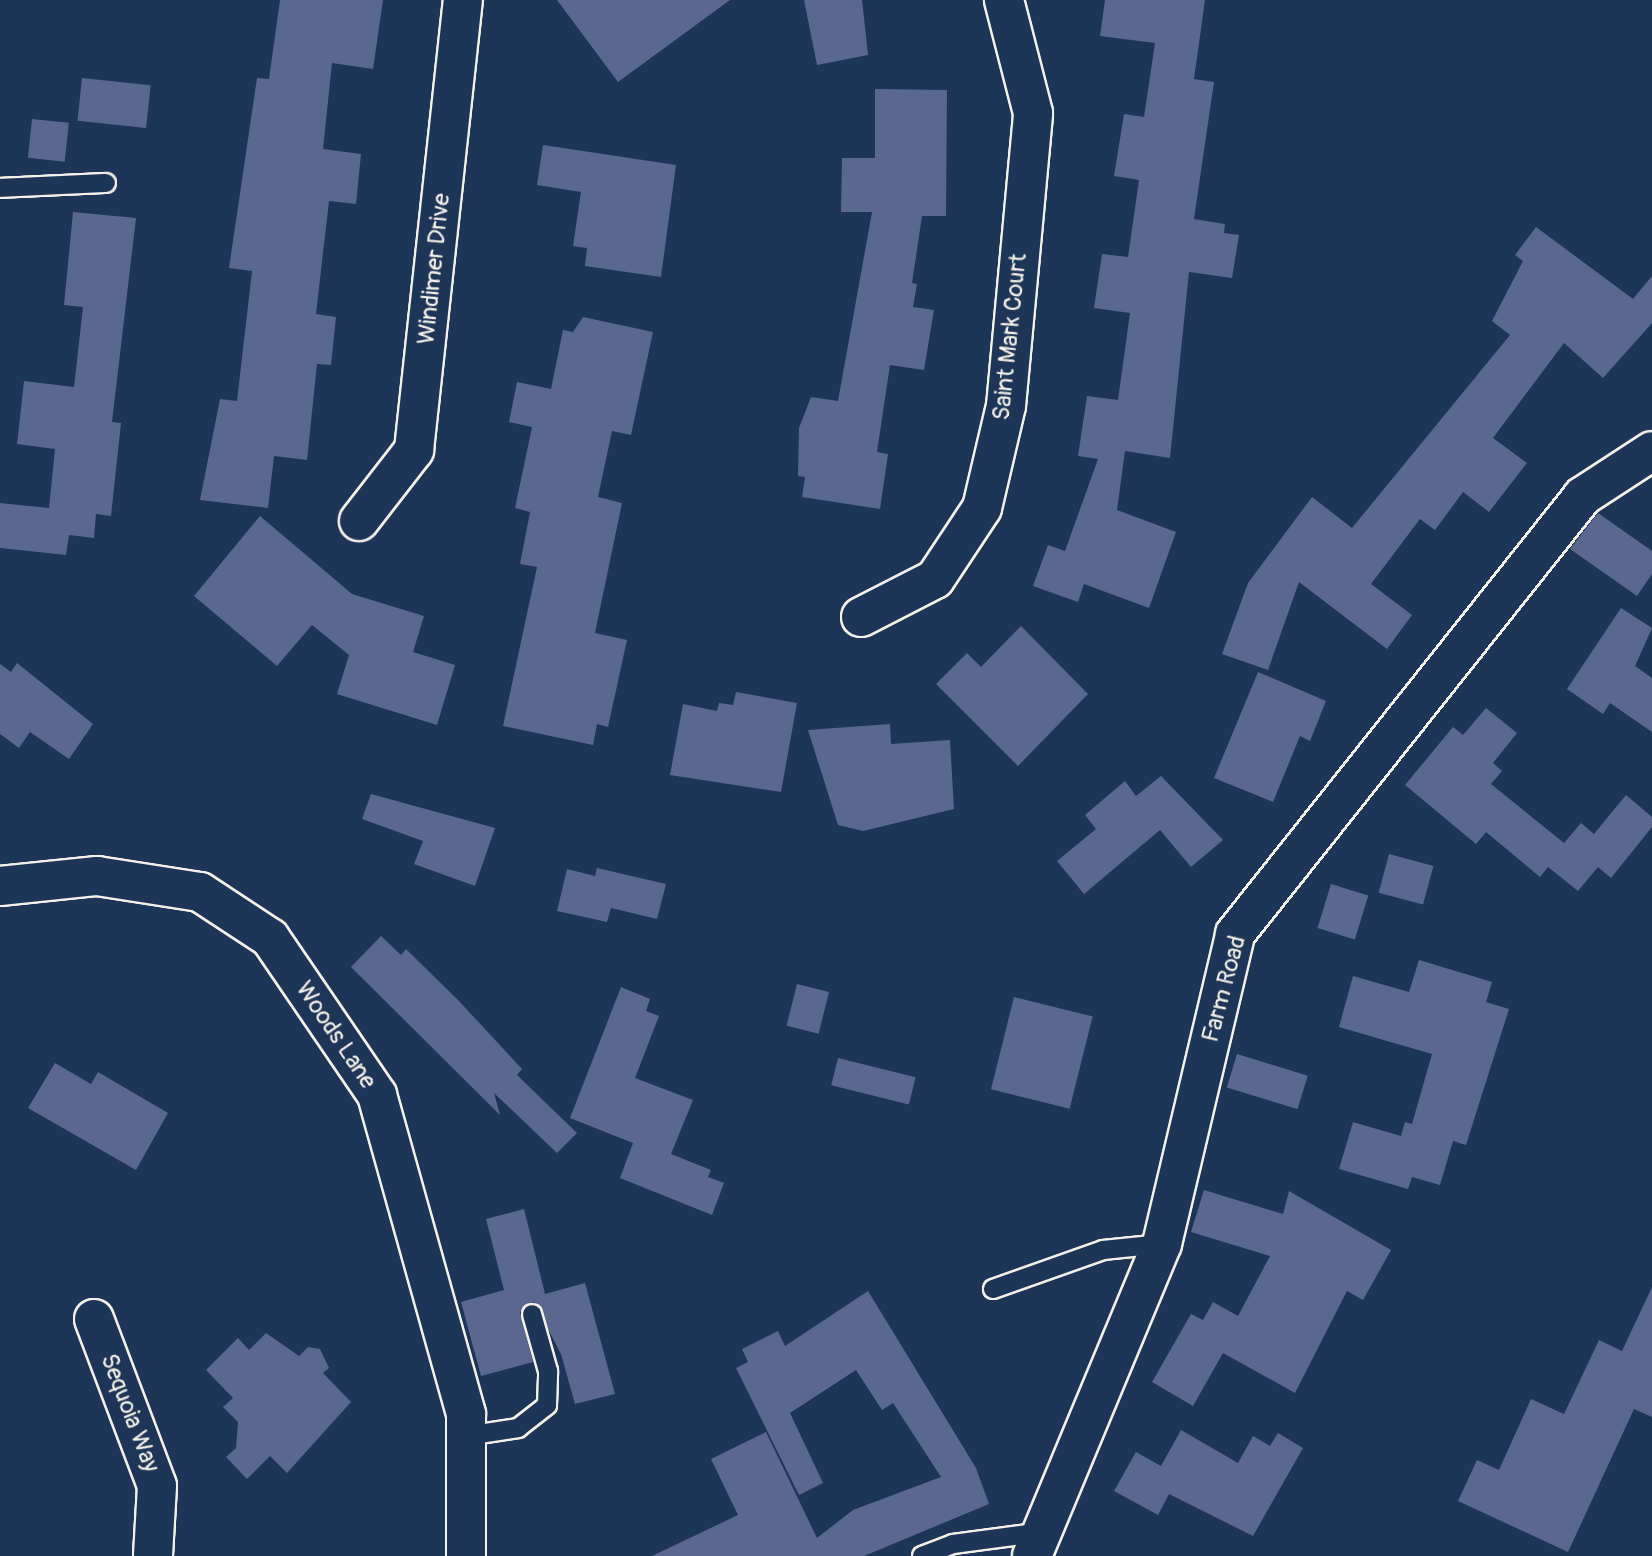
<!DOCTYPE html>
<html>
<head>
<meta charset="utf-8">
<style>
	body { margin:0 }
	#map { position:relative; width:1652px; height:1556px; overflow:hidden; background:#1d3557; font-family:Pangolin,sans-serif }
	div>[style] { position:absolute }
	.building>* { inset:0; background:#5a688f; transform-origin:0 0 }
	.roads { filter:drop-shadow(2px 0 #f4f1e8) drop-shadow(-2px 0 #f4f1e8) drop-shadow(0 2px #f4f1e8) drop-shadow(0 -2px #f4f1e8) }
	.service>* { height:18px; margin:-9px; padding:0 9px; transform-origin:9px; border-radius:9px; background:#1d3557 }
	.minor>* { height:38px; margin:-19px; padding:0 19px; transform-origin:19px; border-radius:19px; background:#1d3557 }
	span { translate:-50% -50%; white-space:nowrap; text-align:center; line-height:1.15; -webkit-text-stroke:6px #1d3557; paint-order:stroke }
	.street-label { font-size:24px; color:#f4f1e8 }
</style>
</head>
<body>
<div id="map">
	<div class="building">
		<i style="clip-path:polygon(280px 0,383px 0,373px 69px,332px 63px,323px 149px,361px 154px,356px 204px,329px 201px,316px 314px,336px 317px,331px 365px,317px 364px,307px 460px,274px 456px,268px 508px,200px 500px,220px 399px,237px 401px,252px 271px,229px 268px,257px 78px,269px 79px)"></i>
		<i style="clip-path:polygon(557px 0,730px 0,618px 82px)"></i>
		<i style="clip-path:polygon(804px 0,862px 0,868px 55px,817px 65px)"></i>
		<i style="clip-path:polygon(1105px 0,1205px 0,1194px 79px,1214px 82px,1194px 219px,1225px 224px,1224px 233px,1239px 235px,1232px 278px,1189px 272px,1170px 458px,1125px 451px,1117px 510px,1176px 532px,1149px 608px,1084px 584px,1078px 602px,1033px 586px,1048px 545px,1065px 551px,1098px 459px,1078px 456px,1087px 396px,1118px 400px,1130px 313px,1094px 308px,1102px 254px,1128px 257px,1139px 180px,1114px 176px,1124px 114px,1144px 117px,1155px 43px,1100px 36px)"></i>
		<i style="left:82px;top:78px;width:69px;height:43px;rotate:6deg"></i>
		<i style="clip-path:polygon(875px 89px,947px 90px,946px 216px,922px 216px,912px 283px,917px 284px,913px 307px,934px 310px,924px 370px,890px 365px,877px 452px,888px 454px,880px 509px,802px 497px,805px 477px,798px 476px,799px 428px,811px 397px,838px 401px,872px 212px,841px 212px,842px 158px,875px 158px)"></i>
		<i style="left:32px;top:119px;width:37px;height:39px;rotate:6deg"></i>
		<i style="clip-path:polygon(543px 145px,676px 165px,661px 277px,585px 266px,587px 248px,573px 246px,581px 192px,537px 185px)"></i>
		<i style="clip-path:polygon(73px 212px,136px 218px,112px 422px,121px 423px,111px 516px,96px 514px,94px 538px,69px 535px,66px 555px,0 548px,0 503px,49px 508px,55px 449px,17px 444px,24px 381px,74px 387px,83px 307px,64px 305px)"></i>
		<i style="clip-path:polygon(1536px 227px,1633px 299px,1652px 276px,1652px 323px,1603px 378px,1564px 343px,1493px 438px,1527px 463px,1489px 512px,1463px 492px,1435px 530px,1420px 519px,1371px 584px,1412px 615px,1387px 649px,1299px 582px,1268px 670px,1222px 654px,1248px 583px,1312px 497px,1352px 528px,1510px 335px,1492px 321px,1523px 261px,1515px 255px)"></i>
		<i style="clip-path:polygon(583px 317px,653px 332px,631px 435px,612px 431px,598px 497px,622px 503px,595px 633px,627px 640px,608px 727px,597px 724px,593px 745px,503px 726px,537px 567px,520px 564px,530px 512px,515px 508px,532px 427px,509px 422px,517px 382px,551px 389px,563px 330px,573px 332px)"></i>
		<i style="clip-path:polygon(1598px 513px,1652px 551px,1652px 574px,1637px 596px,1570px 549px)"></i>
		<i style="clip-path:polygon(260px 516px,352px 594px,424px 616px,413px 652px,455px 665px,437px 725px,337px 694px,349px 655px,312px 625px,277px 666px,194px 596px)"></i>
		<i style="clip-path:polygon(1621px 608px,1652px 628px,1635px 666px,1652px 678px,1652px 732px,1610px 703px,1603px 714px,1567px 689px)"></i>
		<i style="clip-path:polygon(1021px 626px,1088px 694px,1018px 766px,936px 684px,967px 653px,981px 667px)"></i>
		<i style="clip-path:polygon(17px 663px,93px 724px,69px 759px,30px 732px,19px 748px,0 734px,0 664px,11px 672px)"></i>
		<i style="clip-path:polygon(1258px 672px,1326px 701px,1310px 741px,1300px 736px,1273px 802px,1214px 778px)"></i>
		<i style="clip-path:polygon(736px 692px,797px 703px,781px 792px,670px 775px,683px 704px,717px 711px,719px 703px,733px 705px)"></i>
		<i style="clip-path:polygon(1486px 708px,1517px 733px,1493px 763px,1502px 771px,1491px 784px,1564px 843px,1581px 823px,1594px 834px,1626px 795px,1652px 817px,1652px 827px,1611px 878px,1598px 867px,1578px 891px,1548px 867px,1540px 877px,1486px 832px,1476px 844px,1405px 785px,1453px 727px,1463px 735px)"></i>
		<i style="clip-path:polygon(890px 724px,891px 744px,950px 740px,954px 809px,863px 831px,838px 825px,808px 730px)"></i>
		<i style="clip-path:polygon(1161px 776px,1223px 840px,1191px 867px,1160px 830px,1084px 894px,1057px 861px,1096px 829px,1085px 815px,1125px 781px,1136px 796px)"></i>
		<i style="clip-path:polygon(371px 794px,495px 828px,475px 886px,414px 864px,423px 841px,362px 819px)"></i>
		<i style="left:1389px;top:854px;width:46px;height:40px;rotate:15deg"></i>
		<i style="clip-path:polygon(597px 868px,666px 884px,657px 919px,611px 908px,607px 922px,557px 911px,567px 869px,595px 876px)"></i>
		<i style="left:1331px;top:884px;width:39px;height:46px;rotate:17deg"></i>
		<i style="clip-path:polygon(381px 936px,401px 955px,406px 949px,458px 1000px,522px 1069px,517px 1075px,577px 1133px,557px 1153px,494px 1093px,500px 1115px,351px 967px)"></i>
		<i style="clip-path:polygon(1419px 960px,1492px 982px,1486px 1002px,1509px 1009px,1466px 1145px,1453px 1141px,1440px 1185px,1412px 1177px,1408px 1189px,1339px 1169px,1353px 1122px,1401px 1136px,1405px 1122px,1412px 1124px,1432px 1054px,1339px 1027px,1353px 976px,1409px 992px)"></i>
		<i style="left:797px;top:984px;width:33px;height:43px;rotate:14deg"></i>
		<i style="clip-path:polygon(621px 987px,650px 999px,646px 1011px,659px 1016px,635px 1078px,693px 1100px,671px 1154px,711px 1170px,708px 1177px,724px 1183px,712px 1215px,620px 1178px,633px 1143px,570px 1118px)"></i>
		<i style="left:1014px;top:997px;width:81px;height:95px;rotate:14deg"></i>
		<i style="left:1237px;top:1054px;width:74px;height:35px;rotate:17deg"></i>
		<i style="left:838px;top:1058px;width:80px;height:28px;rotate:14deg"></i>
		<i style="clip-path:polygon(55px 1063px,91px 1084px,98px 1072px,168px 1113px,136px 1170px,28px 1108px)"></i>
		<i style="clip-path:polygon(1204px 1190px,1283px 1214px,1289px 1191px,1391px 1250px,1363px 1300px,1347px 1291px,1295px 1393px,1223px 1353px,1193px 1406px,1152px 1382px,1191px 1314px,1203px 1320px,1213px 1302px,1238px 1316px,1270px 1256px,1191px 1232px)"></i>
		<i style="clip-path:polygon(524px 1209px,545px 1294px,585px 1283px,615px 1394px,575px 1404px,561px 1354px,534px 1302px,520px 1312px,533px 1362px,481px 1376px,461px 1302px,504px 1290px,486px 1219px)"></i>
		<i style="clip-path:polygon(1652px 1287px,1652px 1417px,1634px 1409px,1568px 1552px,1458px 1501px,1477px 1460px,1499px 1470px,1531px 1399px,1564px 1414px,1599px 1340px,1622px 1351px)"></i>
		<i style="clip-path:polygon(868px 1291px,976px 1468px,989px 1504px,864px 1556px,652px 1556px,738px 1515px,711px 1459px,766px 1432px,817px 1538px,853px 1510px,941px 1477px,893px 1403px,882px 1410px,856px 1370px,790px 1413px,823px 1483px,799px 1495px,736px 1368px,748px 1362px,742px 1349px,778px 1331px,785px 1346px)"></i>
		<i style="clip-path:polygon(266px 1333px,299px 1356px,308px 1347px,320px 1349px,329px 1368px,323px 1373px,351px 1402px,287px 1473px,270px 1456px,247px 1479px,226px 1457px,236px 1448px,238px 1422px,223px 1407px,233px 1398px,206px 1370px,238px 1338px,249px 1350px)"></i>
		<i style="clip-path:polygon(1181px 1430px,1238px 1463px,1253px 1436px,1270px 1446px,1278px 1433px,1303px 1448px,1253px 1536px,1169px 1494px,1158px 1515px,1114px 1491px,1136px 1452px,1161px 1466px)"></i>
	</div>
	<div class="roads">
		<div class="service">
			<i style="left:0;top:188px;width:106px;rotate:-2.7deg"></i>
			<i style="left:993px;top:1289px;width:117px;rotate:-19.5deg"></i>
			<i style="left:1103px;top:1250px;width:59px;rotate:-5.8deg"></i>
			<i style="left:466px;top:1436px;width:53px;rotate:-8.7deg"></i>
			<i style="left:518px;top:1428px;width:37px;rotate:-38deg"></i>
			<i style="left:547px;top:1405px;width:34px;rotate:-88deg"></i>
			<i style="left:548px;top:1371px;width:59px;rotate:-105.7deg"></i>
			<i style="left:922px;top:1556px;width:33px;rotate:-21deg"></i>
			<i style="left:953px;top:1544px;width:91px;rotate:-7.6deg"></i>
		</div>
		<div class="minor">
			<i style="left:359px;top:521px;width:90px;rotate:-52.2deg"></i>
			<i style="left:414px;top:450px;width:453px;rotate:-83.8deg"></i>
			<i style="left:861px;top:617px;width:83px;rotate:-27.2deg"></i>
			<i style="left:935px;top:579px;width:85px;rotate:-56.5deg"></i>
			<i style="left:982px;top:508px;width:105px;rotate:-76.8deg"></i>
			<i style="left:1006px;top:406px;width:294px;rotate:-84.7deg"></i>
			<i style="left:1033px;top:113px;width:117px;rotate:-104.4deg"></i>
			<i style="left:0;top:886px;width:98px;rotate:-5.9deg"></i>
			<i style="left:97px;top:876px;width:104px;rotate:8.8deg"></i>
			<i style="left:200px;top:892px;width:84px;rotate:33.3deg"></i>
			<i style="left:270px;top:938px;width:190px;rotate:55.7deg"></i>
			<i style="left:377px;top:1095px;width:331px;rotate:74.4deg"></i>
			<i style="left:466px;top:1414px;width:142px;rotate:90deg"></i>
			<i style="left:94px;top:1319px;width:178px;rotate:69.3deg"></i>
			<i style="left:157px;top:1486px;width:70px;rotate:93.3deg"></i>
			<i style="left:1032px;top:1556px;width:338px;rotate:-67.4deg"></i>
			<i style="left:1162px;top:1244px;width:318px;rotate:-76.7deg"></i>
			<i style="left:1235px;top:934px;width:559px;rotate:-51.53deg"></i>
			<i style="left:1583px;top:496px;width:82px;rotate:-33.1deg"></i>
		</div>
	</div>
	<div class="street-label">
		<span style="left:434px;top:269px;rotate:-84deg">Windimer Drive</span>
		<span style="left:1010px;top:337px;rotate:-84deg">Saint Mark Court</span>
		<span style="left:1224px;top:989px;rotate:-75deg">Farm Road</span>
		<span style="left:336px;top:1035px;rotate:56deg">Woods Lane</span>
		<span style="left:130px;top:1413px;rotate:69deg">Sequoia Way</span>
	</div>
</div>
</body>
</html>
